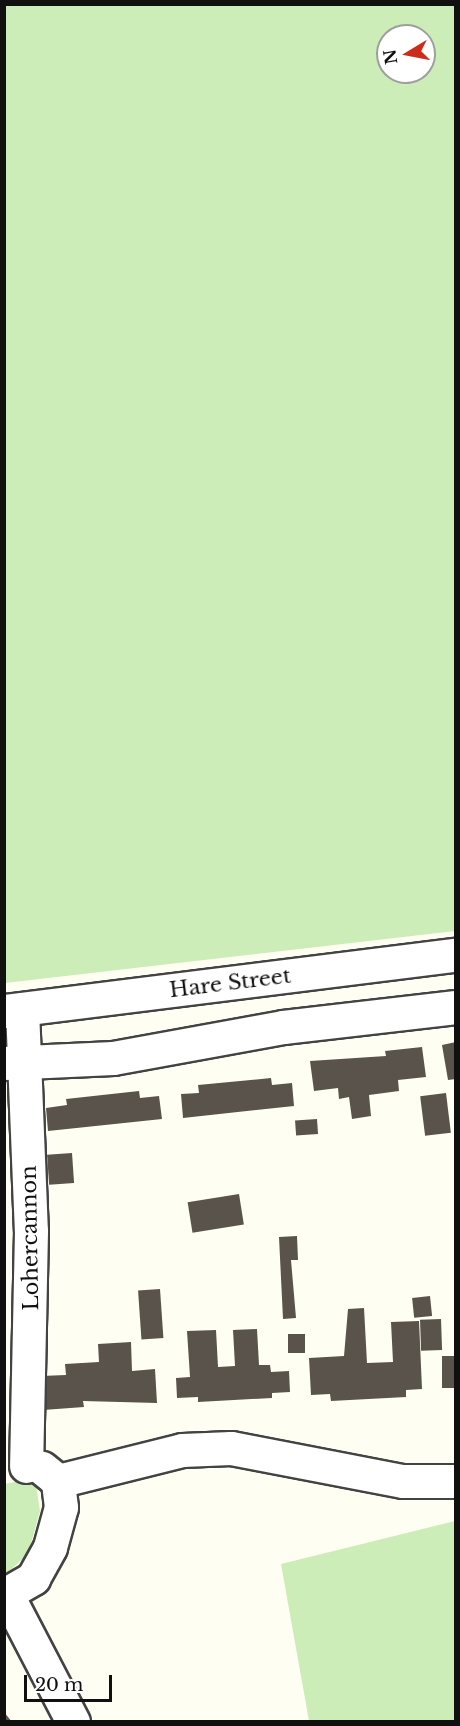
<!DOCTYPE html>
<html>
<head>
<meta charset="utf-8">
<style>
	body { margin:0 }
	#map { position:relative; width:460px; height:1726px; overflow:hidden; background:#fffef2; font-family:"Libre Baskerville",serif }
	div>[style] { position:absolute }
	.green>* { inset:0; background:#ccedb8 }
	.building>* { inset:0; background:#59534b; transform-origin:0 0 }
	.roads { filter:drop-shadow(2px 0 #434343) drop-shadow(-2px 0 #434343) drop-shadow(0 2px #434343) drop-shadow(0 -2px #434343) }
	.minor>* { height:33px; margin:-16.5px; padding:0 16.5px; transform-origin:16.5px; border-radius:16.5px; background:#fff }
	span { translate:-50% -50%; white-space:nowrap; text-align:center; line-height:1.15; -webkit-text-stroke:6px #fff; paint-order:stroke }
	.street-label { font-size:21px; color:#101010 }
	.frame { position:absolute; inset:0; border:6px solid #101010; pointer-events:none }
	.north { position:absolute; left:376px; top:24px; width:60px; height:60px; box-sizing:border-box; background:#fff; border:2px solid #9f9f9f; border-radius:50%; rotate:260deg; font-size:16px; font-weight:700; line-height:24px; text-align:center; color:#101010 }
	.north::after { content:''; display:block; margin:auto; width:21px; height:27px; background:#cc2c1c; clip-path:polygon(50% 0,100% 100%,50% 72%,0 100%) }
	.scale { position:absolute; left:24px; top:1675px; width:88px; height:27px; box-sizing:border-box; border:3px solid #101010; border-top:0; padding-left:8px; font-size:18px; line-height:21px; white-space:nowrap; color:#101010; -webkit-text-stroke:4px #fff; paint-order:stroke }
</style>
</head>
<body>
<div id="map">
	<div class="green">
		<i style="clip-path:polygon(evenodd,4px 5px,455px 5px,455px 931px,5px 983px,4px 5px,388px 36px,424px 36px,424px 72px,388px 72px,388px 36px)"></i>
		<i style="clip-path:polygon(20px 1481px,36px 1485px,40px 1511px,28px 1554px,4px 1576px,4px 1484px)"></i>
		<i style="clip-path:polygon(455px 1521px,455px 1721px,309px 1721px,281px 1564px)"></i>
	</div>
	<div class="building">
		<i style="clip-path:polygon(456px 1042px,456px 1079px,448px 1080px,442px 1045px)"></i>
		<i style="clip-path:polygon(422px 1047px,426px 1077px,398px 1080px,399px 1091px,369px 1095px,371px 1116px,352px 1119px,349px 1097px,339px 1099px,338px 1088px,314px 1091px,310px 1061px,386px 1056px,385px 1051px)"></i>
		<i style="clip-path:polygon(271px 1078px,272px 1085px,292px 1083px,294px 1106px,183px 1118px,181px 1094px,199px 1093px,198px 1085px)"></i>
		<i style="clip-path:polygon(139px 1091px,140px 1098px,159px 1096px,162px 1119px,48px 1131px,46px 1108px,67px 1105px,66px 1099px)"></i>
		<i style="left:446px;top:1093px;width:40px;height:26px;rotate:83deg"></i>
		<i style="left:317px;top:1119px;width:15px;height:22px;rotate:86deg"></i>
		<i style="left:72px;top:1153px;width:30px;height:25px;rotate:86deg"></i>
		<i style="left:239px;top:1194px;width:31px;height:52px;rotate:81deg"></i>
		<i style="clip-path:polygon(297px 1236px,298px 1260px,291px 1260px,296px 1318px,283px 1319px,279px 1237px)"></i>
		<i style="left:160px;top:1289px;width:49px;height:22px;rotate:86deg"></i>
		<i style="left:430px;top:1296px;width:20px;height:18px;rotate:84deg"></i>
		<i style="clip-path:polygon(364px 1308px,367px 1363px,393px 1362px,391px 1322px,419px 1321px,422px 1389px,406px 1390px,406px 1397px,331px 1401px,330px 1394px,311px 1395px,309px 1358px,344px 1356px,348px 1309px)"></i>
		<i style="left:441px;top:1319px;width:31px;height:21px;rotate:88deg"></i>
		<i style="clip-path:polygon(257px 1329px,259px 1365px,270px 1365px,271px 1372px,289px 1371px,290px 1392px,272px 1393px,272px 1398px,198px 1402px,198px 1397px,177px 1398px,176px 1378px,190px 1377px,187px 1331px,216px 1330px,218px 1367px,235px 1366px,233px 1330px)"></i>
		<i style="left:305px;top:1334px;width:19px;height:17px;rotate:90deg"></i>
		<i style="clip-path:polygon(131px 1342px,132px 1371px,155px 1369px,157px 1403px,83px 1401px,84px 1407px,43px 1410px,41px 1376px,66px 1375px,65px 1364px,99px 1362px,98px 1344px)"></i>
		<i style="left:456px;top:1356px;width:32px;height:14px;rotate:90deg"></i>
		<i style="clip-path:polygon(4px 1712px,12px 1722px,4px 1722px)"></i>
	</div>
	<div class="roads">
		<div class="minor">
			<i style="left:22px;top:1009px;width:222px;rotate:87.7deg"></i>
			<i style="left:31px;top:1231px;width:235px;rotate:91.2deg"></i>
			<i style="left:4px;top:1011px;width:455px;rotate:-7.1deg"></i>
			<i style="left:4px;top:1063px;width:109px;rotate:-2.6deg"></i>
			<i style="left:113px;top:1058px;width:173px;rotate:-10.3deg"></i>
			<i style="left:283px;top:1027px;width:174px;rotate:-6.6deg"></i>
			<i style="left:58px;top:1481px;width:128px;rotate:-14deg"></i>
			<i style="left:182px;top:1450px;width:49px;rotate:-2.3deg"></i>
			<i style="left:231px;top:1448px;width:175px;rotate:10.9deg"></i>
			<i style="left:403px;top:1481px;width:53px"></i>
			<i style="left:4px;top:1595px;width:34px;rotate:-30deg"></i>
			<i style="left:33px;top:1578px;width:35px;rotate:-61deg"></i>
			<i style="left:50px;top:1547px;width:41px;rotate:-74.6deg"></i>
			<i style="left:61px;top:1507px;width:26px;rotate:-97deg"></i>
			<i style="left:58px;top:1481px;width:21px;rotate:-141deg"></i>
			<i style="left:7px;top:1595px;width:143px;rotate:62.5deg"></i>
		</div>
	</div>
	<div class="street-label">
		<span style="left:230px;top:983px;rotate:-7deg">Hare Street</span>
		<span style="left:30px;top:1238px;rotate:-91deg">Lohercannon</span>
	</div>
	<div class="frame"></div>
	<div class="north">N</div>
	<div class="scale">20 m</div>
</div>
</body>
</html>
